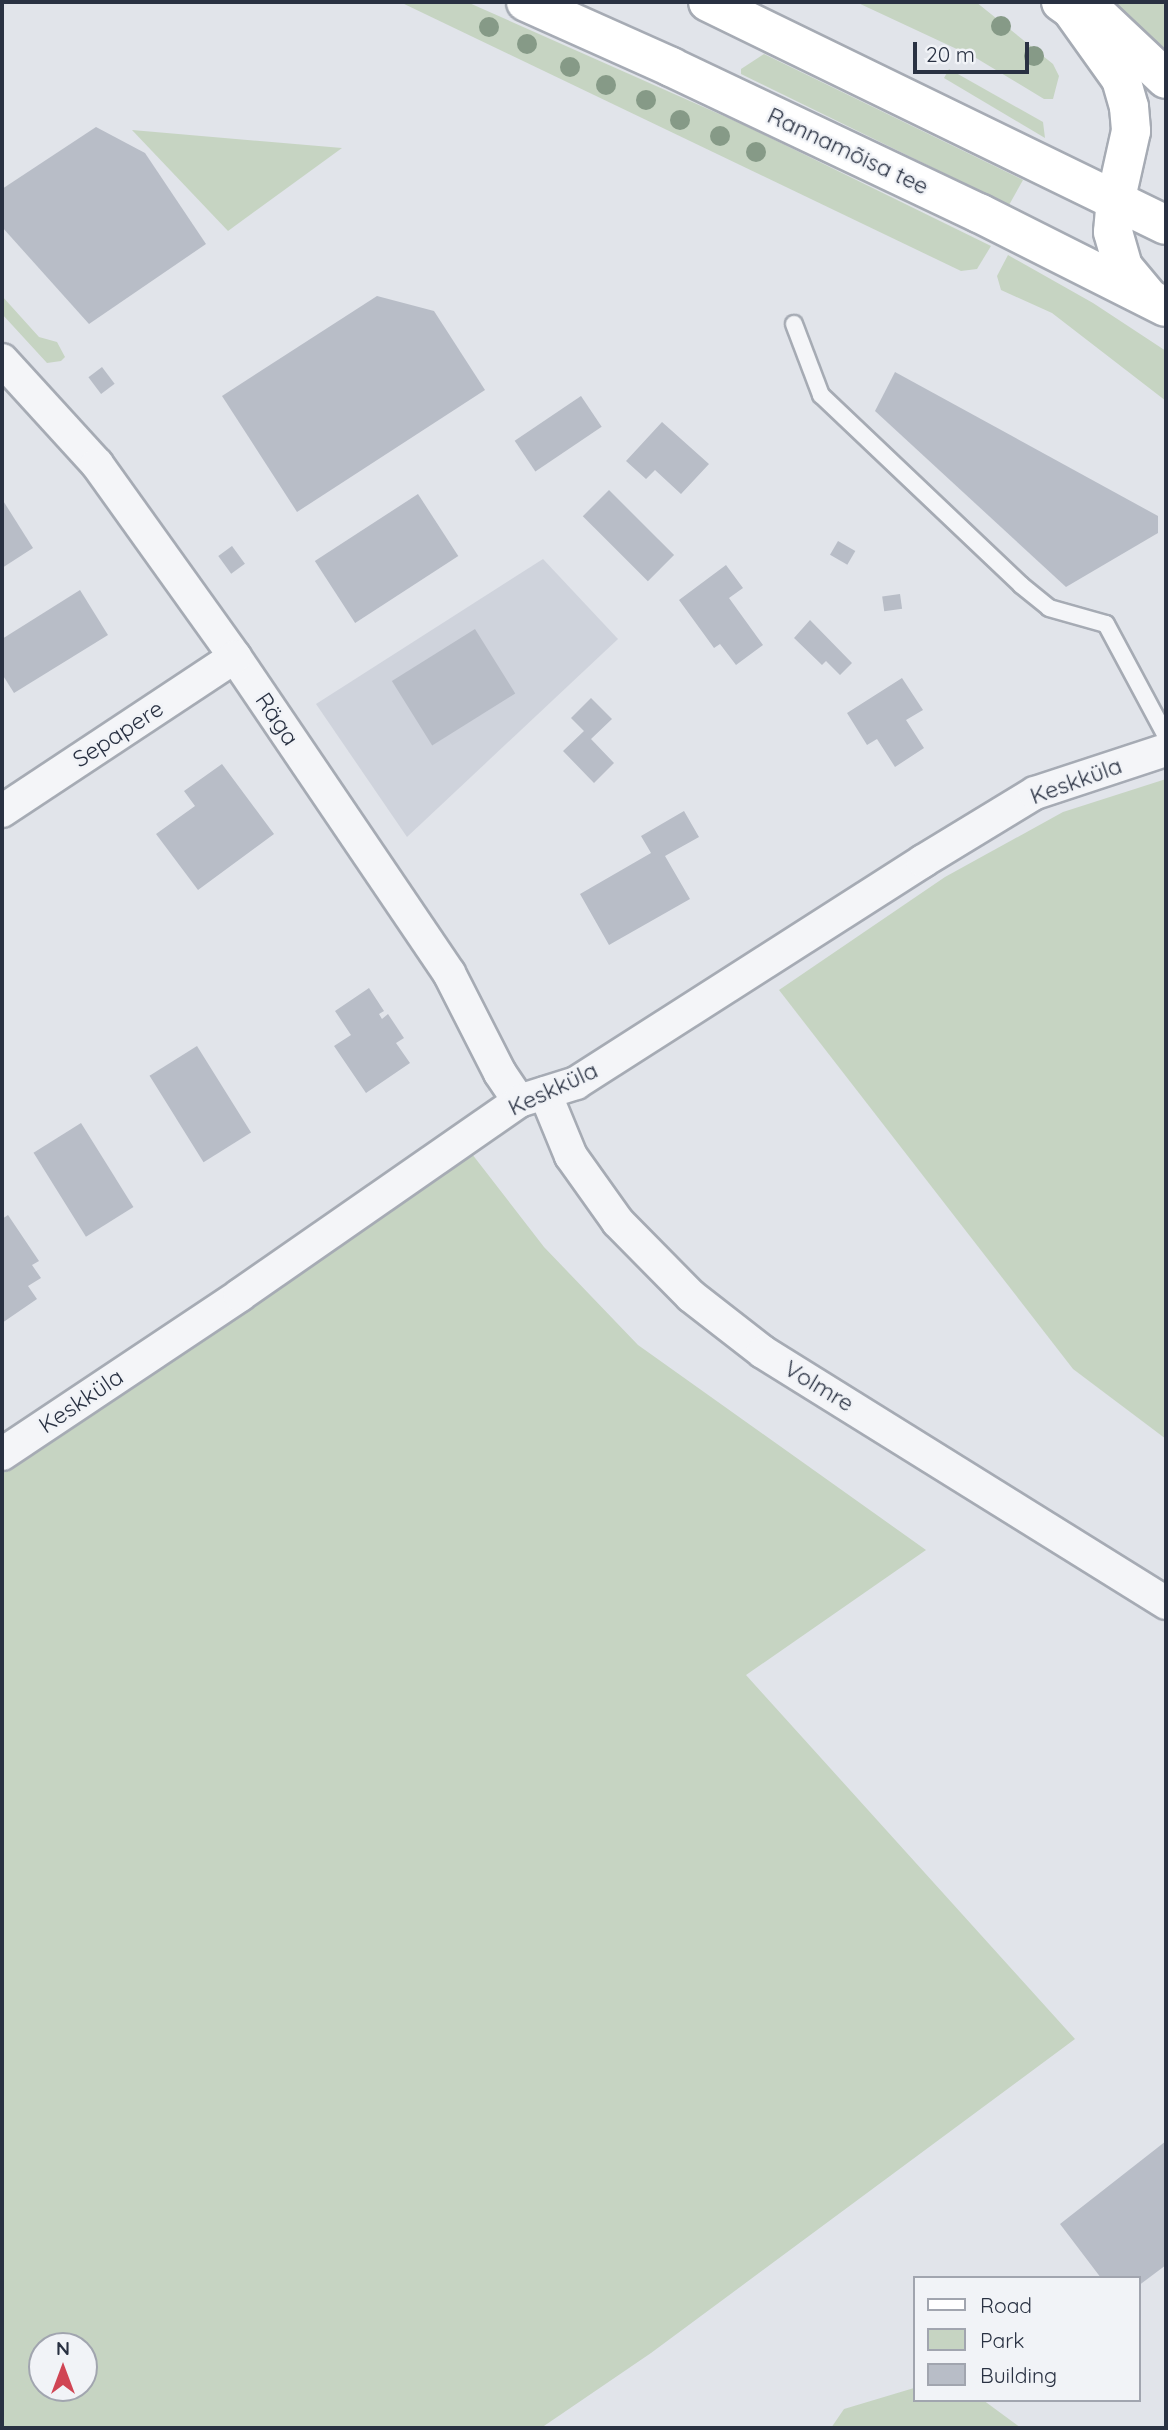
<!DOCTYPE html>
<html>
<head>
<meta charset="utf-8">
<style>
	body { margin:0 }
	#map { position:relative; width:1168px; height:2430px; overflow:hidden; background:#e1e4ea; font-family:Quicksand,sans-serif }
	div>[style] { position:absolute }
	.built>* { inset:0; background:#cfd3dc }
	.green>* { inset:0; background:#c6d4c2 }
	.building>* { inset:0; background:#b8bdc7; transform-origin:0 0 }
	.roads { filter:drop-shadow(2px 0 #a6abb4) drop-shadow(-2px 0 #a6abb4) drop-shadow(0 2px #a6abb4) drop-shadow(0 -2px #a6abb4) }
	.lane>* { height:16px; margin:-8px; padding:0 8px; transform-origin:8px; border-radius:8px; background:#f4f5f8 }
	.street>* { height:32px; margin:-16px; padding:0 16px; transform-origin:16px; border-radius:16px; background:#f4f5f8 }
	.secondary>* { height:38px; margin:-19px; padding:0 19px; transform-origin:19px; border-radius:19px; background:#fff }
	.trees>* { width:20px; height:20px; margin:-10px; border-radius:50%; background:#869a87 }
	span { translate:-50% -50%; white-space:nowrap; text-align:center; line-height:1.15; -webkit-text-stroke:5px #f1f3f7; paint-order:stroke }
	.street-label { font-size:23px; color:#293142 }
	.frame { position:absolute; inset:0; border:4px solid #293142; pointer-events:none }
	.legend { position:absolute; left:913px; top:2276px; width:228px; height:126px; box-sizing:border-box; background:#f1f3f7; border:2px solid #a1a5af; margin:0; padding:9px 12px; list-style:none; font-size:21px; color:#293142 }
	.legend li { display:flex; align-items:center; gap:14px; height:35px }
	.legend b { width:35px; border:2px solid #a1a5af }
	.north { position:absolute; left:28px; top:2332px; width:70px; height:70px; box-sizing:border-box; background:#f1f3f7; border:2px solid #a1a5af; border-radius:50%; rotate:0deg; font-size:19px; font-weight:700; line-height:28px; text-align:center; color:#293142 }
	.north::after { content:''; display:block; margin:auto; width:24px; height:32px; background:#d04554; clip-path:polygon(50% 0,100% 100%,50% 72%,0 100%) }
	.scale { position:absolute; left:913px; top:42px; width:116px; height:32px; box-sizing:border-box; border:4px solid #293142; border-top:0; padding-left:9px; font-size:21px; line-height:24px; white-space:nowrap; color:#293142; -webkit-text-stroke:5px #f1f3f7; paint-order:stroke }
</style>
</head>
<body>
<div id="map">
	<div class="built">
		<i style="clip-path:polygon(543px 559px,618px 639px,407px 837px,316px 704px)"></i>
	</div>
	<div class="green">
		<i style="clip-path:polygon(400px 2px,467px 2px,744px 125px,991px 246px,977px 269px,961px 271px)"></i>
		<i style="clip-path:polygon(856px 2px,976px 2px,1053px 64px,1059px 76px,1053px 99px,1044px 99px,976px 58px)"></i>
		<i style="clip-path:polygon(1102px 2px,1164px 2px,1166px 4px,1166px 52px)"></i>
		<i style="clip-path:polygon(764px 54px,1023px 180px,1009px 205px,741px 74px,741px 69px)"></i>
		<i style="clip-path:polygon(949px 69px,1043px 122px,1045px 138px,944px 78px)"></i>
		<i style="clip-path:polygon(132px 130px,342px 148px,228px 231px)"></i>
		<i style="clip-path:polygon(1008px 255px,1093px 303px,1166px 351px,1166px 401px,1052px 313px,1001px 290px,997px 276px)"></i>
		<i style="clip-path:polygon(2px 296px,39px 337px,57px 342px,65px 357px,61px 361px,47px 363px,2px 314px)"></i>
		<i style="clip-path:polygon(1166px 779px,1166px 1439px,1073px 1369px,779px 990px,945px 877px,1063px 812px)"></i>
		<i style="clip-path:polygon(evenodd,472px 1154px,544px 1247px,638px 1345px,926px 1550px,746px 1675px,1075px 2039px,651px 2353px,541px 2428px,2px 2428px,2px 1474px,472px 1154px,42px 2346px,84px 2346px,84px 2388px,42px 2388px,42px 2346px)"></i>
		<i style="clip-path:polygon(914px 2388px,914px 2400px,983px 2400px,1021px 2428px,831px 2428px,844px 2409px)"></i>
	</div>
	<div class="building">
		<i style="clip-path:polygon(96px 127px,145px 153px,206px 244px,89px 324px,2px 227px,2px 189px)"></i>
		<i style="clip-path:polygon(377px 296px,434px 311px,485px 390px,297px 512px,222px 396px)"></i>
		<i style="left:102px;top:367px;width:21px;height:17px;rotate:53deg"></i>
		<i style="clip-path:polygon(895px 372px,1158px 516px,1158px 533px,1066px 587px,875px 411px)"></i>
		<i style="left:581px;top:396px;width:37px;height:80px;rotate:56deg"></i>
		<i style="clip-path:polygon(662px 422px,709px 464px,681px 494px,655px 470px,646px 479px,626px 461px)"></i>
		<i style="left:609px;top:490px;width:92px;height:37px;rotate:45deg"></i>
		<i style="left:418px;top:494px;width:74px;height:123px;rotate:57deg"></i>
		<i style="clip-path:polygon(2px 499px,33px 548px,2px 568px)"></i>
		<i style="left:838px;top:541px;width:20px;height:16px;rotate:30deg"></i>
		<i style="left:232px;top:546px;width:22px;height:17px;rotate:54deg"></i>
		<i style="clip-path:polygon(726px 565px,743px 588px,729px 598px,763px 645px,736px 665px,720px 644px,714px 648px,679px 600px)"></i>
		<i style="clip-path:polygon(80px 590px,108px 635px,14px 693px,2px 674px,2px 639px)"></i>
		<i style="left:900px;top:594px;width:15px;height:18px;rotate:82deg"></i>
		<i style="clip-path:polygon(810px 620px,852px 663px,840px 675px,826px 661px,822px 665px,794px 638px)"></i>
		<i style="left:475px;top:629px;width:76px;height:98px;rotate:58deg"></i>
		<i style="clip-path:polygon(902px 678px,923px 710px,906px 720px,924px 748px,895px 767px,877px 739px,867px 745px,847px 713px)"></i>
		<i style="clip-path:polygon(591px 698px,612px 719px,591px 739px,614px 763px,594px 783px,563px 751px,584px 731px,571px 718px)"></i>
		<i style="clip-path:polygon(222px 764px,274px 834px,198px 890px,156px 834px,195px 806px,184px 791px)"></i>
		<i style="clip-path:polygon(684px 811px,699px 837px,665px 856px,690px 899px,609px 945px,580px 894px,651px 853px,641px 836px)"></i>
		<i style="clip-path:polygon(369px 988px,384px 1011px,379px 1014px,382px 1019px,388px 1014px,404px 1038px,396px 1043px,410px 1063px,366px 1093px,334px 1046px,351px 1035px,335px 1011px)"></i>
		<i style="left:197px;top:1046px;width:102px;height:56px;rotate:58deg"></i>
		<i style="left:81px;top:1123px;width:99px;height:56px;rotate:58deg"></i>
		<i style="clip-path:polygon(8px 1215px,39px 1261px,32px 1265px,41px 1278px,28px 1286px,37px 1299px,2px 1323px,2px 1219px)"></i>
		<i style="clip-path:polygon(1166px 2141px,1166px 2265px,1138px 2286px,1138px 2278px,1101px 2278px,1060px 2224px)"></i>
	</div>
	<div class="roads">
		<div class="lane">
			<i style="left:794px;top:324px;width:76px;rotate:69.2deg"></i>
			<i style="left:821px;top:395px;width:276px;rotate:43.5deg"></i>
			<i style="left:1021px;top:585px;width:36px;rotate:39deg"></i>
			<i style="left:1049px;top:608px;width:59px;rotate:15.7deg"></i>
			<i style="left:1106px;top:624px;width:127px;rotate:61.8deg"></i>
		</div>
		<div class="street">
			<i style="left:2px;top:360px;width:141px;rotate:47.6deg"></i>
			<i style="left:97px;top:464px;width:237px;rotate:54.4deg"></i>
			<i style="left:235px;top:657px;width:382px;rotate:55.9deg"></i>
			<i style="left:449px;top:973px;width:112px;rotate:63deg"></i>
			<i style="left:500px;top:1073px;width:34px;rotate:56deg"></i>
			<i style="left:2px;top:811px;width:279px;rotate:-33.5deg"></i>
			<i style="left:545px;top:1093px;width:68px;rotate:67.6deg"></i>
			<i style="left:571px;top:1156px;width:81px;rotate:54.5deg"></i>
			<i style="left:618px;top:1222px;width:104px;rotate:45.4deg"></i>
			<i style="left:691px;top:1296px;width:91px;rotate:37.9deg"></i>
			<i style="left:763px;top:1352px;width:475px;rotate:31.9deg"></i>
			<i style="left:2px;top:1454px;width:286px;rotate:-33.7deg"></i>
			<i style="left:240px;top:1295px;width:340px;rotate:-34.8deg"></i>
			<i style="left:519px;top:1101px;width:60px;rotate:-17.5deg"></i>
			<i style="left:576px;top:1083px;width:412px;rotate:-32.6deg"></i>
			<i style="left:923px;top:861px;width:131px;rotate:-31.3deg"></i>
			<i style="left:1035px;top:793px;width:138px;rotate:-18.2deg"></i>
		</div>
		<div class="secondary">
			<i style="left:526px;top:2px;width:159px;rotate:24.1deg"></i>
			<i style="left:671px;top:67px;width:341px;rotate:25.4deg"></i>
			<i style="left:979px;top:213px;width:209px;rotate:26.7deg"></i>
			<i style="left:708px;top:2px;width:509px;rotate:25.96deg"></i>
			<i style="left:1061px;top:2px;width:12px;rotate:35deg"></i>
			<i style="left:1071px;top:9px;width:86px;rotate:54.5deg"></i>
			<i style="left:1121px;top:79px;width:29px;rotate:74deg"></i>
			<i style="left:1129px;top:107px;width:24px;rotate:85deg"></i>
			<i style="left:1131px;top:131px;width:69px;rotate:102.6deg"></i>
			<i style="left:1116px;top:198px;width:34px;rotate:95deg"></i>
			<i style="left:1113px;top:232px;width:36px;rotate:74deg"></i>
			<i style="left:1123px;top:267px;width:38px;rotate:50deg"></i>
			<i style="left:1085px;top:12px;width:13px;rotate:13deg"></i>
			<i style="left:1098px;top:15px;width:93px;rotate:43.3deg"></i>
		</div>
	</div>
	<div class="trees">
		<i style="left:1001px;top:26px"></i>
		<i style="left:489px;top:27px"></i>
		<i style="left:527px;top:44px"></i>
		<i style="left:1034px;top:56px"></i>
		<i style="left:570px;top:67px"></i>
		<i style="left:606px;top:85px"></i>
		<i style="left:646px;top:100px"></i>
		<i style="left:680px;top:120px"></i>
		<i style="left:720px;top:136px"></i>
		<i style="left:756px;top:152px"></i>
	</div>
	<div class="street-label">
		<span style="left:848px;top:151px;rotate:25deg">Rannamõisa tee</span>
		<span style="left:277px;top:719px;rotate:56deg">Räga</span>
		<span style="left:118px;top:734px;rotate:-33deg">Sepapere</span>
		<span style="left:1076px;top:781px;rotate:-20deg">Keskküla</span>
		<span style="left:553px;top:1089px;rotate:-25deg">Keskküla</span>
		<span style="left:819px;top:1386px;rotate:31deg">Volmre</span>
		<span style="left:81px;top:1401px;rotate:-34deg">Keskküla</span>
	</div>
	<div class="frame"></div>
	<ul class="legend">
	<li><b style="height:9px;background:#fff"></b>Road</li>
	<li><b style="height:19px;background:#c6d4c2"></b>Park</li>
	<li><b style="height:19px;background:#b8bdc7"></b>Building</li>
	</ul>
	<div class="north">N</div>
	<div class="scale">20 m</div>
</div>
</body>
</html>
